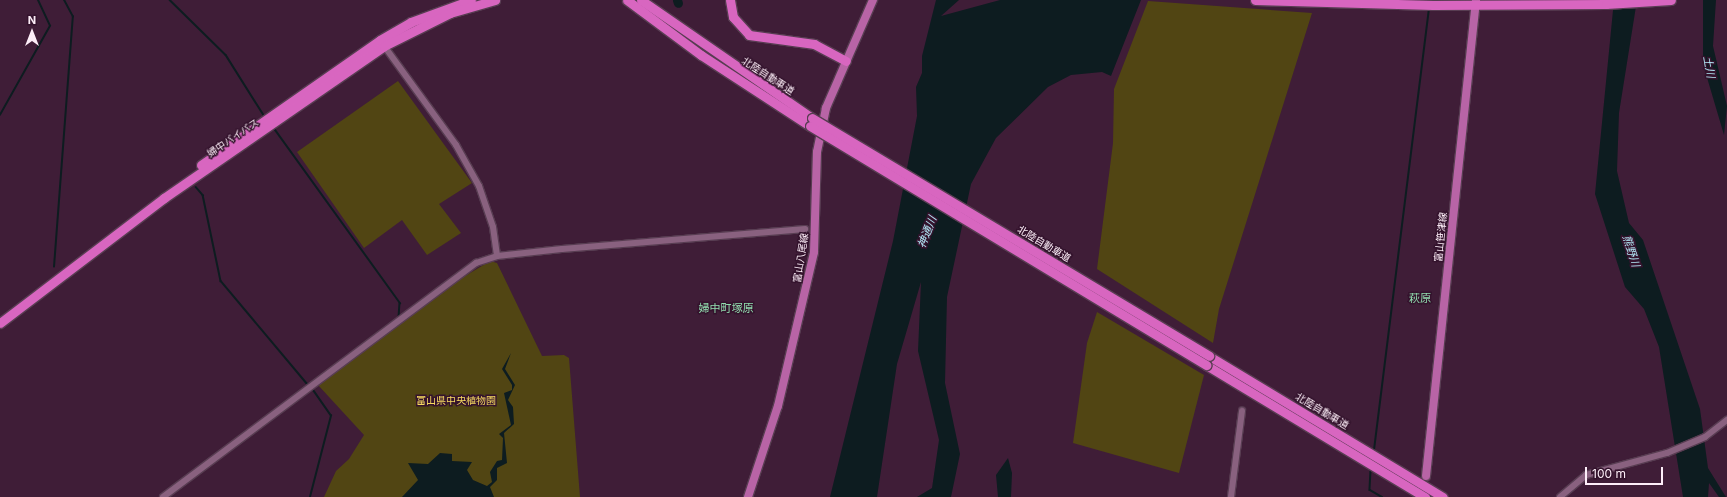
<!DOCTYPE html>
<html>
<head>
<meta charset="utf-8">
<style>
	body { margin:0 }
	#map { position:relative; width:1727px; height:497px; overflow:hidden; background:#3f1d37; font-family:Inter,"Noto Sans JP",sans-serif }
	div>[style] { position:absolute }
	.green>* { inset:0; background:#514513 }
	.water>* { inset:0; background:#0d1c20 }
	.stream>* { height:1.5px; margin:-0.75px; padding:0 0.75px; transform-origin:0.75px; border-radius:0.75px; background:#0d1c20 }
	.river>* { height:9px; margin:-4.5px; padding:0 4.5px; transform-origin:4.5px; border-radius:4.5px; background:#0d1c20 }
	.roads { filter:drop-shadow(1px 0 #583d52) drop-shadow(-1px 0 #583d52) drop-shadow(0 1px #583d52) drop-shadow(0 -1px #583d52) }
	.minor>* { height:6px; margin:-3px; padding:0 3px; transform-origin:3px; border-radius:3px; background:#89617f }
	.major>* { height:8px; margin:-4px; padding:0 4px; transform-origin:4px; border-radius:4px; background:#b864a6 }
	.highway>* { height:9px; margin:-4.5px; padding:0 4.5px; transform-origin:4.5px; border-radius:4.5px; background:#d866c0 }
	.bridges { filter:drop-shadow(1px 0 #583d52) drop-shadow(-1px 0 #583d52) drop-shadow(0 1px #583d52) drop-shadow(0 -1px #583d52) }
	.highway-bridge>* { height:9px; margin:-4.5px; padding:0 4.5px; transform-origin:4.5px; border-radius:4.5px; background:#d866c0 }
	span { translate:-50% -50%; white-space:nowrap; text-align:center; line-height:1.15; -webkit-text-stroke:3px #34132d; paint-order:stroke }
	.street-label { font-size:10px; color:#fdeef8 }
	.park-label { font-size:10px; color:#f8db61 }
	.water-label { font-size:11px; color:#b1e6f4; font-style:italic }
	.neighbourhood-label { font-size:11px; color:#92deaf }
	.north { position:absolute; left:12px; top:12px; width:40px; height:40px; -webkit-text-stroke:3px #34132d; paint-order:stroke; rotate:0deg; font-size:11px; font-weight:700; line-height:16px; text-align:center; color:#fdeef8 }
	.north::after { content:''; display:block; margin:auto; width:14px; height:18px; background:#fdeef8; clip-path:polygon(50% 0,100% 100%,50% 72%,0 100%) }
	.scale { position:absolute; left:1585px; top:467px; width:78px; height:18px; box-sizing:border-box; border:2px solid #fdeef8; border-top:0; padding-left:5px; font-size:12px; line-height:14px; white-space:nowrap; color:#fdeef8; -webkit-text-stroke:3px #34132d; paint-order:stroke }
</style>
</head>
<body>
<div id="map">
	<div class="green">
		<i style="clip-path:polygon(1148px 1px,1312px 13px,1219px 309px,1213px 343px,1097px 269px,1113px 143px,1114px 89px)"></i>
		<i style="clip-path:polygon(398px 81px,472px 183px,439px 204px,461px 233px,427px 255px,402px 220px,364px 248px,297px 152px)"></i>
		<i style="clip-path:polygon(490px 261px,497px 263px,542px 356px,564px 355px,569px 358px,580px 497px,324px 497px,336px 471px,349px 459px,364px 435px,318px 385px,447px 287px)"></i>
		<i style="clip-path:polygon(1097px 312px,1204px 375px,1179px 473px,1073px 443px,1087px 343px)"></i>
	</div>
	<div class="water">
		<i style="clip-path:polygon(936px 0,959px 0,941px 16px,1000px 0,1141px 0,1111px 76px,1102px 72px,1071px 75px,1048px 87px,996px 138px,971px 184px,947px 297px,945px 383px,960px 454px,951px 497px,917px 497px,932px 488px,939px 440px,918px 351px,921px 282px,897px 364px,877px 497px,830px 497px,893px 241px,917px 116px,916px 87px,922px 73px,922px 56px)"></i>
		<i style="clip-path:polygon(1614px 0,1637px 0,1619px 113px,1617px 171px,1629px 223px,1643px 240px,1700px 409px,1708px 468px,1726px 497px,1719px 497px,1709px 483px,1708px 497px,1683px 497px,1659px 347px,1644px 309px,1625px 287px,1595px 194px)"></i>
		<i style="clip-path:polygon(1703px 0,1716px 0,1713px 46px,1727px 106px,1724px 135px,1703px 64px)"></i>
		<i style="clip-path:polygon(511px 353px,505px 369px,515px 385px,508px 400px,513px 407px,514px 424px,504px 433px,507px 463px,497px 468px,497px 480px,490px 487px,494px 497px,402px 497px,418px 480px,408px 463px,428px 464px,440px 453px,452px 454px,452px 461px,472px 462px,467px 470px,473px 480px,487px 486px,492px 482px,490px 472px,497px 461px,502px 460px,503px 438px,499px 434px,511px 425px,504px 393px,512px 390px,512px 385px,502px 369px)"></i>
		<i style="clip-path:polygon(1008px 458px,1012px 473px,1011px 497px,998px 497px,996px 475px)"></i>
	</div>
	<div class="stream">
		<i style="left:170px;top:0;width:78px;rotate:44.5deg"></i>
		<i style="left:226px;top:55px;width:73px;rotate:57.8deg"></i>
		<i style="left:0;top:115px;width:102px;rotate:-60.7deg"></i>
		<i style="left:50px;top:26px;width:29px;rotate:-115deg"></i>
		<i style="left:274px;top:128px;width:216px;rotate:54.2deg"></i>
		<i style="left:400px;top:303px;width:14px;rotate:94deg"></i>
		<i style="left:196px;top:187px;width:11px;rotate:49deg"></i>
		<i style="left:203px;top:195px;width:88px;rotate:78.2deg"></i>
		<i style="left:221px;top:281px;width:137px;rotate:50deg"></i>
		<i style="left:54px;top:267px;width:251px;rotate:-85.7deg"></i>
		<i style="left:73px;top:17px;width:19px;rotate:-118deg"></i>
		<i style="left:1374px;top:450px;width:446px;rotate:-82.9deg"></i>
		<i style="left:1371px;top:470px;width:20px;rotate:93deg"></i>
		<i style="left:1370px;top:490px;width:14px;rotate:30deg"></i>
		<i style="left:310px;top:497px;width:84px;rotate:-75.5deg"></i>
		<i style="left:331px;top:416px;width:33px;rotate:-125deg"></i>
	</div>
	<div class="river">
		<i style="left:677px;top:0;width:3px;rotate:72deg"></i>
	</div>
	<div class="roads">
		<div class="minor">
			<i style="left:382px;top:43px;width:126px;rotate:54deg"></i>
			<i style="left:456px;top:145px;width:47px;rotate:60.7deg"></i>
			<i style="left:479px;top:186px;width:43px;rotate:71.1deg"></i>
			<i style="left:493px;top:227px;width:29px;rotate:82deg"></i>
			<i style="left:163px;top:497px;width:391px;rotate:-36.8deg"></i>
			<i style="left:476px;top:263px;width:22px;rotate:-18deg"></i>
			<i style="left:497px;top:256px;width:65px;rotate:-6.1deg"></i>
			<i style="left:562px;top:249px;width:244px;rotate:-4.7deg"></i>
			<i style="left:1231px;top:497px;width:87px;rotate:-82.7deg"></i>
			<i style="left:1560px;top:497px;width:34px;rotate:-40deg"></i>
			<i style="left:1586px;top:475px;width:84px;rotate:-15.2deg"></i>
			<i style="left:1667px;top:453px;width:41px;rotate:-22.8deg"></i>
			<i style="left:1705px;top:437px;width:28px;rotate:-38deg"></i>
		</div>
		<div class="major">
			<i style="left:1426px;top:476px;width:479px;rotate:-84deg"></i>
			<i style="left:748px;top:497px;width:96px;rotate:-71.8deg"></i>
			<i style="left:778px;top:406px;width:158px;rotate:-76.8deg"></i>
			<i style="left:814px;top:252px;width:100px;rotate:-88.3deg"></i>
			<i style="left:817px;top:152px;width:45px;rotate:-78.4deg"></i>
			<i style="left:826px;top:108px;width:118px;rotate:-66.5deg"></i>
		</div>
		<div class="highway">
			<i style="left:627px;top:0;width:92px;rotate:36.6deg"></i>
			<i style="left:701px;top:55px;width:130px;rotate:33.1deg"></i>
			<i style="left:641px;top:0;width:208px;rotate:34.6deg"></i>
			<i style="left:730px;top:0;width:17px;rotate:80deg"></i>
			<i style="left:733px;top:17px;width:24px;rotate:48deg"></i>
			<i style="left:749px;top:35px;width:66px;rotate:7.9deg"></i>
			<i style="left:814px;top:44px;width:36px;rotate:28deg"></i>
			<i style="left:1255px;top:0;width:178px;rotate:1.6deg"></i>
			<i style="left:1433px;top:5px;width:173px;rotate:-0.3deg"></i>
			<i style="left:1606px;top:4px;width:65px;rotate:-3.5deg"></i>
			<i style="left:201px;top:165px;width:218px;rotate:-34.9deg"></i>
			<i style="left:380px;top:40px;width:36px;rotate:-30deg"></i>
			<i style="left:411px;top:22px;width:64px;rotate:-20.1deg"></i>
			<i style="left:0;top:323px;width:206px;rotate:-37.3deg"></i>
			<i style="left:164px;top:198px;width:267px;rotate:-34.6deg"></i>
			<i style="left:384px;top:46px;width:74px;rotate:-26.6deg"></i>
			<i style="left:450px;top:13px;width:47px;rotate:-16.1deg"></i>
			<i style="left:1209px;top:356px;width:273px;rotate:31.1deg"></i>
			<i style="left:1206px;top:365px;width:256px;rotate:31.1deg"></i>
		</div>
	</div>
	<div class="bridges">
		<div class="highway-bridge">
			<i style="left:812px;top:118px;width:463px;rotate:30.9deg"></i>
			<i style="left:810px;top:126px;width:463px;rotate:31.1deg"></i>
		</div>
	</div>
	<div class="street-label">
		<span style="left:768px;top:76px;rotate:33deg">北陸自動車道</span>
		<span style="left:233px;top:138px;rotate:-34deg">婦中バイパス</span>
		<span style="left:1441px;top:237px;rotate:-84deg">富山笹津線</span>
		<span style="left:1044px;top:244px;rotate:31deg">北陸自動車道</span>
		<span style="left:801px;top:258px;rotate:-81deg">富山八尾線</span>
		<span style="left:1322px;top:411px;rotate:31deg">北陸自動車道</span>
	</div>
	<div class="park-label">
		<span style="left:456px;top:401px">富山県中央植物園</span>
	</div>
	<div class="water-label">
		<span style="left:1709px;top:67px;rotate:80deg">土川</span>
		<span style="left:927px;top:232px;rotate:-69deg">神通川</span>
		<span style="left:1631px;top:251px;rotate:72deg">熊野川</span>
	</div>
	<div class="neighbourhood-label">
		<span style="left:1420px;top:298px">萩原</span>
		<span style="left:726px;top:308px">婦中町塚原</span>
	</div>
	<div class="north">N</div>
	<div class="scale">100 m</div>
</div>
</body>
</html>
